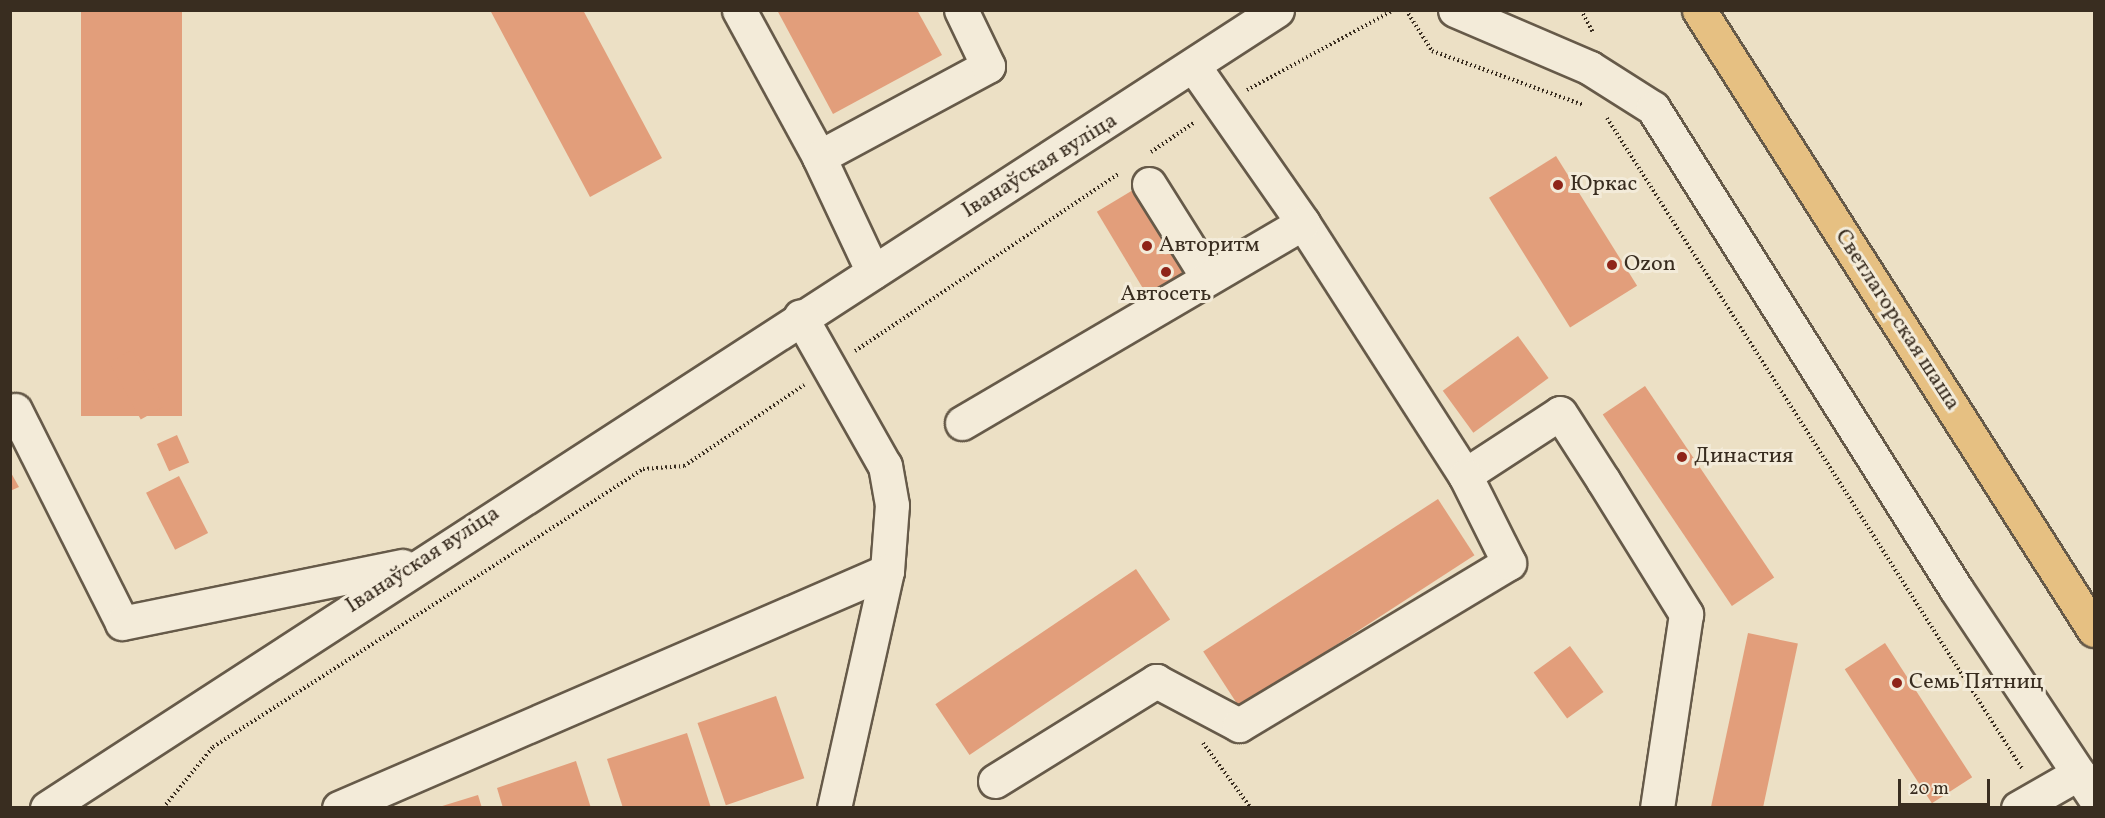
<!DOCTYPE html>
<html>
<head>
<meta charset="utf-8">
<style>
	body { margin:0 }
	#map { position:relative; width:2105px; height:818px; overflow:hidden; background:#ece0c5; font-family:Vollkorn,serif }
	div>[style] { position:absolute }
	.building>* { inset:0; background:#e29e7b; transform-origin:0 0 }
	.path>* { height:4px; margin-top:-2px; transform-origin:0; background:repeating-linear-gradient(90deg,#392d20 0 1.5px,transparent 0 4.5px) }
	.roads { filter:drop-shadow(2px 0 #665a49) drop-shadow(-2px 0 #665a49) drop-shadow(0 2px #665a49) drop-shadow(0 -2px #665a49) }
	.minor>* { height:33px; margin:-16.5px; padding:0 16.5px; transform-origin:16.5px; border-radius:16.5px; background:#f3ebd9 }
	.major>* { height:33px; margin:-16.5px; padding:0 16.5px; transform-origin:16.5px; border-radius:16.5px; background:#e6c082 }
	.dots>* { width:16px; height:16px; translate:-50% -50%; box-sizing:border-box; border:3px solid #f3ebd9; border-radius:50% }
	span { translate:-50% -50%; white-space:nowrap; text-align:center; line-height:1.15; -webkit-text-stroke:6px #f3ebd9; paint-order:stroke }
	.street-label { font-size:22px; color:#392d20 }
	.poi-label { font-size:22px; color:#392d20 }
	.left { translate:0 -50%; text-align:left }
	.frame { position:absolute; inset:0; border:12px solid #392d20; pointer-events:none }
	.scale { position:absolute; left:1898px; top:779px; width:92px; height:27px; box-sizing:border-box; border:3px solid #392d20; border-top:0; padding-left:8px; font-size:18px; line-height:21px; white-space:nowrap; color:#392d20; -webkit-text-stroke:4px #f3ebd9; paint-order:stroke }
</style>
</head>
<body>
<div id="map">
	<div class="building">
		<i style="left:81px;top:10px;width:101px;height:406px"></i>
		<i style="clip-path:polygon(490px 10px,583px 10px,662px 158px,590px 197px)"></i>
		<i style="clip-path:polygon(777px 10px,917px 10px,942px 55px,833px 114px)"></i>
		<i style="left:1556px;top:156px;width:153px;height:79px;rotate:58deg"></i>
		<i style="left:1138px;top:187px;width:105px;height:48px;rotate:59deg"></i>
		<i style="left:1518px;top:336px;width:52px;height:93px;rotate:54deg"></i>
		<i style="left:132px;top:350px;width:65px;height:26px;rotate:61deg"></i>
		<i style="left:1645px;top:386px;width:231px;height:51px;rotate:56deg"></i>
		<i style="left:177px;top:435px;width:30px;height:22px;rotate:66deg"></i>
		<i style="clip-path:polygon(10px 471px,19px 487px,10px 491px)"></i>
		<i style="left:179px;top:476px;width:64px;height:37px;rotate:63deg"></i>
		<i style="left:1438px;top:499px;width:67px;height:280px;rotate:57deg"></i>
		<i style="left:1136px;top:569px;width:61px;height:242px;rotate:56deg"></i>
		<i style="left:1748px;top:633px;width:51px;height:180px;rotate:12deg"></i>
		<i style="left:1885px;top:643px;width:160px;height:48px;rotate:57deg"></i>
		<i style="left:1570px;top:646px;width:57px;height:45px;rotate:54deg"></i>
		<i style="left:776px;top:696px;width:87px;height:83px;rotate:71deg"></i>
		<i style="clip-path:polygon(687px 733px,711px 808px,623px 808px,607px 759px)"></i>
		<i style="clip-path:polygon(576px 761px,591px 808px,503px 808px,497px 788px)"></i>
		<i style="clip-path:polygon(478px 795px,482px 808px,439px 808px,439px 807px)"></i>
	</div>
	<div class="path">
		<i style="left:1406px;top:10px;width:49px;rotate:57.6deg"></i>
		<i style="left:1432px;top:51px;width:161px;rotate:19.6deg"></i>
		<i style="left:1581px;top:10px;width:26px;rotate:62deg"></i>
		<i style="left:1247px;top:90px;width:167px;rotate:-28.6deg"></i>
		<i style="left:1607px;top:118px;width:773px;rotate:57.46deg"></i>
		<i style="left:1151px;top:152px;width:53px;rotate:-34.3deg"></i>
		<i style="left:855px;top:351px;width:317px;rotate:-33.9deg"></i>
		<i style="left:1203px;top:743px;width:81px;rotate:53.6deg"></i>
		<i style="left:163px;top:808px;width:79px;rotate:-50.7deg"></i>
		<i style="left:213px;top:747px;width:512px;rotate:-32.88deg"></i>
		<i style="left:643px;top:469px;width:41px;rotate:-4.2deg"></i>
		<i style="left:684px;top:466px;width:145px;rotate:-34deg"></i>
	</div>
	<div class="roads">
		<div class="minor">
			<i style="left:739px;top:10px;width:167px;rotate:61.4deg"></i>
			<i style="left:1455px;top:10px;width:147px;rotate:23.2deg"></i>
			<i style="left:1590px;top:68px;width:75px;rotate:32.4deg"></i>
			<i style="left:1653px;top:108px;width:568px;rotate:57.79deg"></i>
			<i style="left:1956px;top:589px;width:250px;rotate:56.4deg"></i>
			<i style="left:1195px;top:68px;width:189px;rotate:55.1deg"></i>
			<i style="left:1303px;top:223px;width:300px;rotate:57.3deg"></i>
			<i style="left:1465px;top:475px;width:113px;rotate:-33.1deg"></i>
			<i style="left:1560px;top:413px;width:80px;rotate:57.3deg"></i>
			<i style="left:1603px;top:480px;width:158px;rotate:58.2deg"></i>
			<i style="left:1686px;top:614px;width:196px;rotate:98.5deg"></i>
			<i style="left:1149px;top:184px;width:107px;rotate:57.9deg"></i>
			<i style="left:873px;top:272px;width:127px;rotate:-115.2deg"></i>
			<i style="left:819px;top:157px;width:192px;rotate:-28.3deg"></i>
			<i style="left:988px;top:66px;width:62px;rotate:-115.7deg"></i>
			<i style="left:15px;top:410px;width:238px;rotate:63.3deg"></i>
			<i style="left:122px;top:623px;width:286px;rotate:-11.5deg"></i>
			<i style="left:962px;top:423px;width:395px;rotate:-30.4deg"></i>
			<i style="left:995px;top:781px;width:190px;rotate:-31.8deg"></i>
			<i style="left:1156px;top:681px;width:94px;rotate:27.9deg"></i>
			<i style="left:1239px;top:725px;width:315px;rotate:-31deg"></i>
			<i style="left:1509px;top:563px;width:98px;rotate:-116.6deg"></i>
			<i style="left:47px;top:808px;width:1466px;rotate:-32.97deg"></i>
			<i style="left:339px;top:808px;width:597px;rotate:-23.39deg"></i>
			<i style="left:887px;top:571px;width:66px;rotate:-85.7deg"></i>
			<i style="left:892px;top:505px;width:40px;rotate:-100deg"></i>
			<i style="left:885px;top:466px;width:172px;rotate:-119.5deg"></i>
			<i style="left:834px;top:808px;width:243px;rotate:-77.4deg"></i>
			<i style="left:2018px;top:808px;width:70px;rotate:-29.8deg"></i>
		</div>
		<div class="major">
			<i style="left:1699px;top:10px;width:735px;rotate:57.5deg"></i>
		</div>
	</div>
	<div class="dots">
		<i style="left:1558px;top:185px;background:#8f2418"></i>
		<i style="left:1147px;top:246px;background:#8f2418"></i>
		<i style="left:1612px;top:265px;background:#8f2418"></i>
		<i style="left:1166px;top:272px;background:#8f2418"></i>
		<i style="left:1682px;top:457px;background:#8f2418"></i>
		<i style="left:1897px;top:683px;background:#8f2418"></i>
	</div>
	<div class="street-label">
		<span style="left:1040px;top:166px;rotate:-32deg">Іванаўская вуліца</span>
		<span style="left:1897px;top:320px;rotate:57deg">Светлагорская шаша</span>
		<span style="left:423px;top:560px;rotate:-33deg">Іванаўская вуліца</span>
	</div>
	<div class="poi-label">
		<span class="left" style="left:1570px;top:185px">Юркас</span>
		<span class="left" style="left:1159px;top:246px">Авторитм</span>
		<span class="left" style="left:1624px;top:265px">Ozon</span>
		<span style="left:1166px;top:295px">Автосеть</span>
		<span class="left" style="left:1694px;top:457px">Династия</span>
		<span class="left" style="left:1909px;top:683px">Семь Пятниц</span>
	</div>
	<div class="frame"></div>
	<div class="scale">20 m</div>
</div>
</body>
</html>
